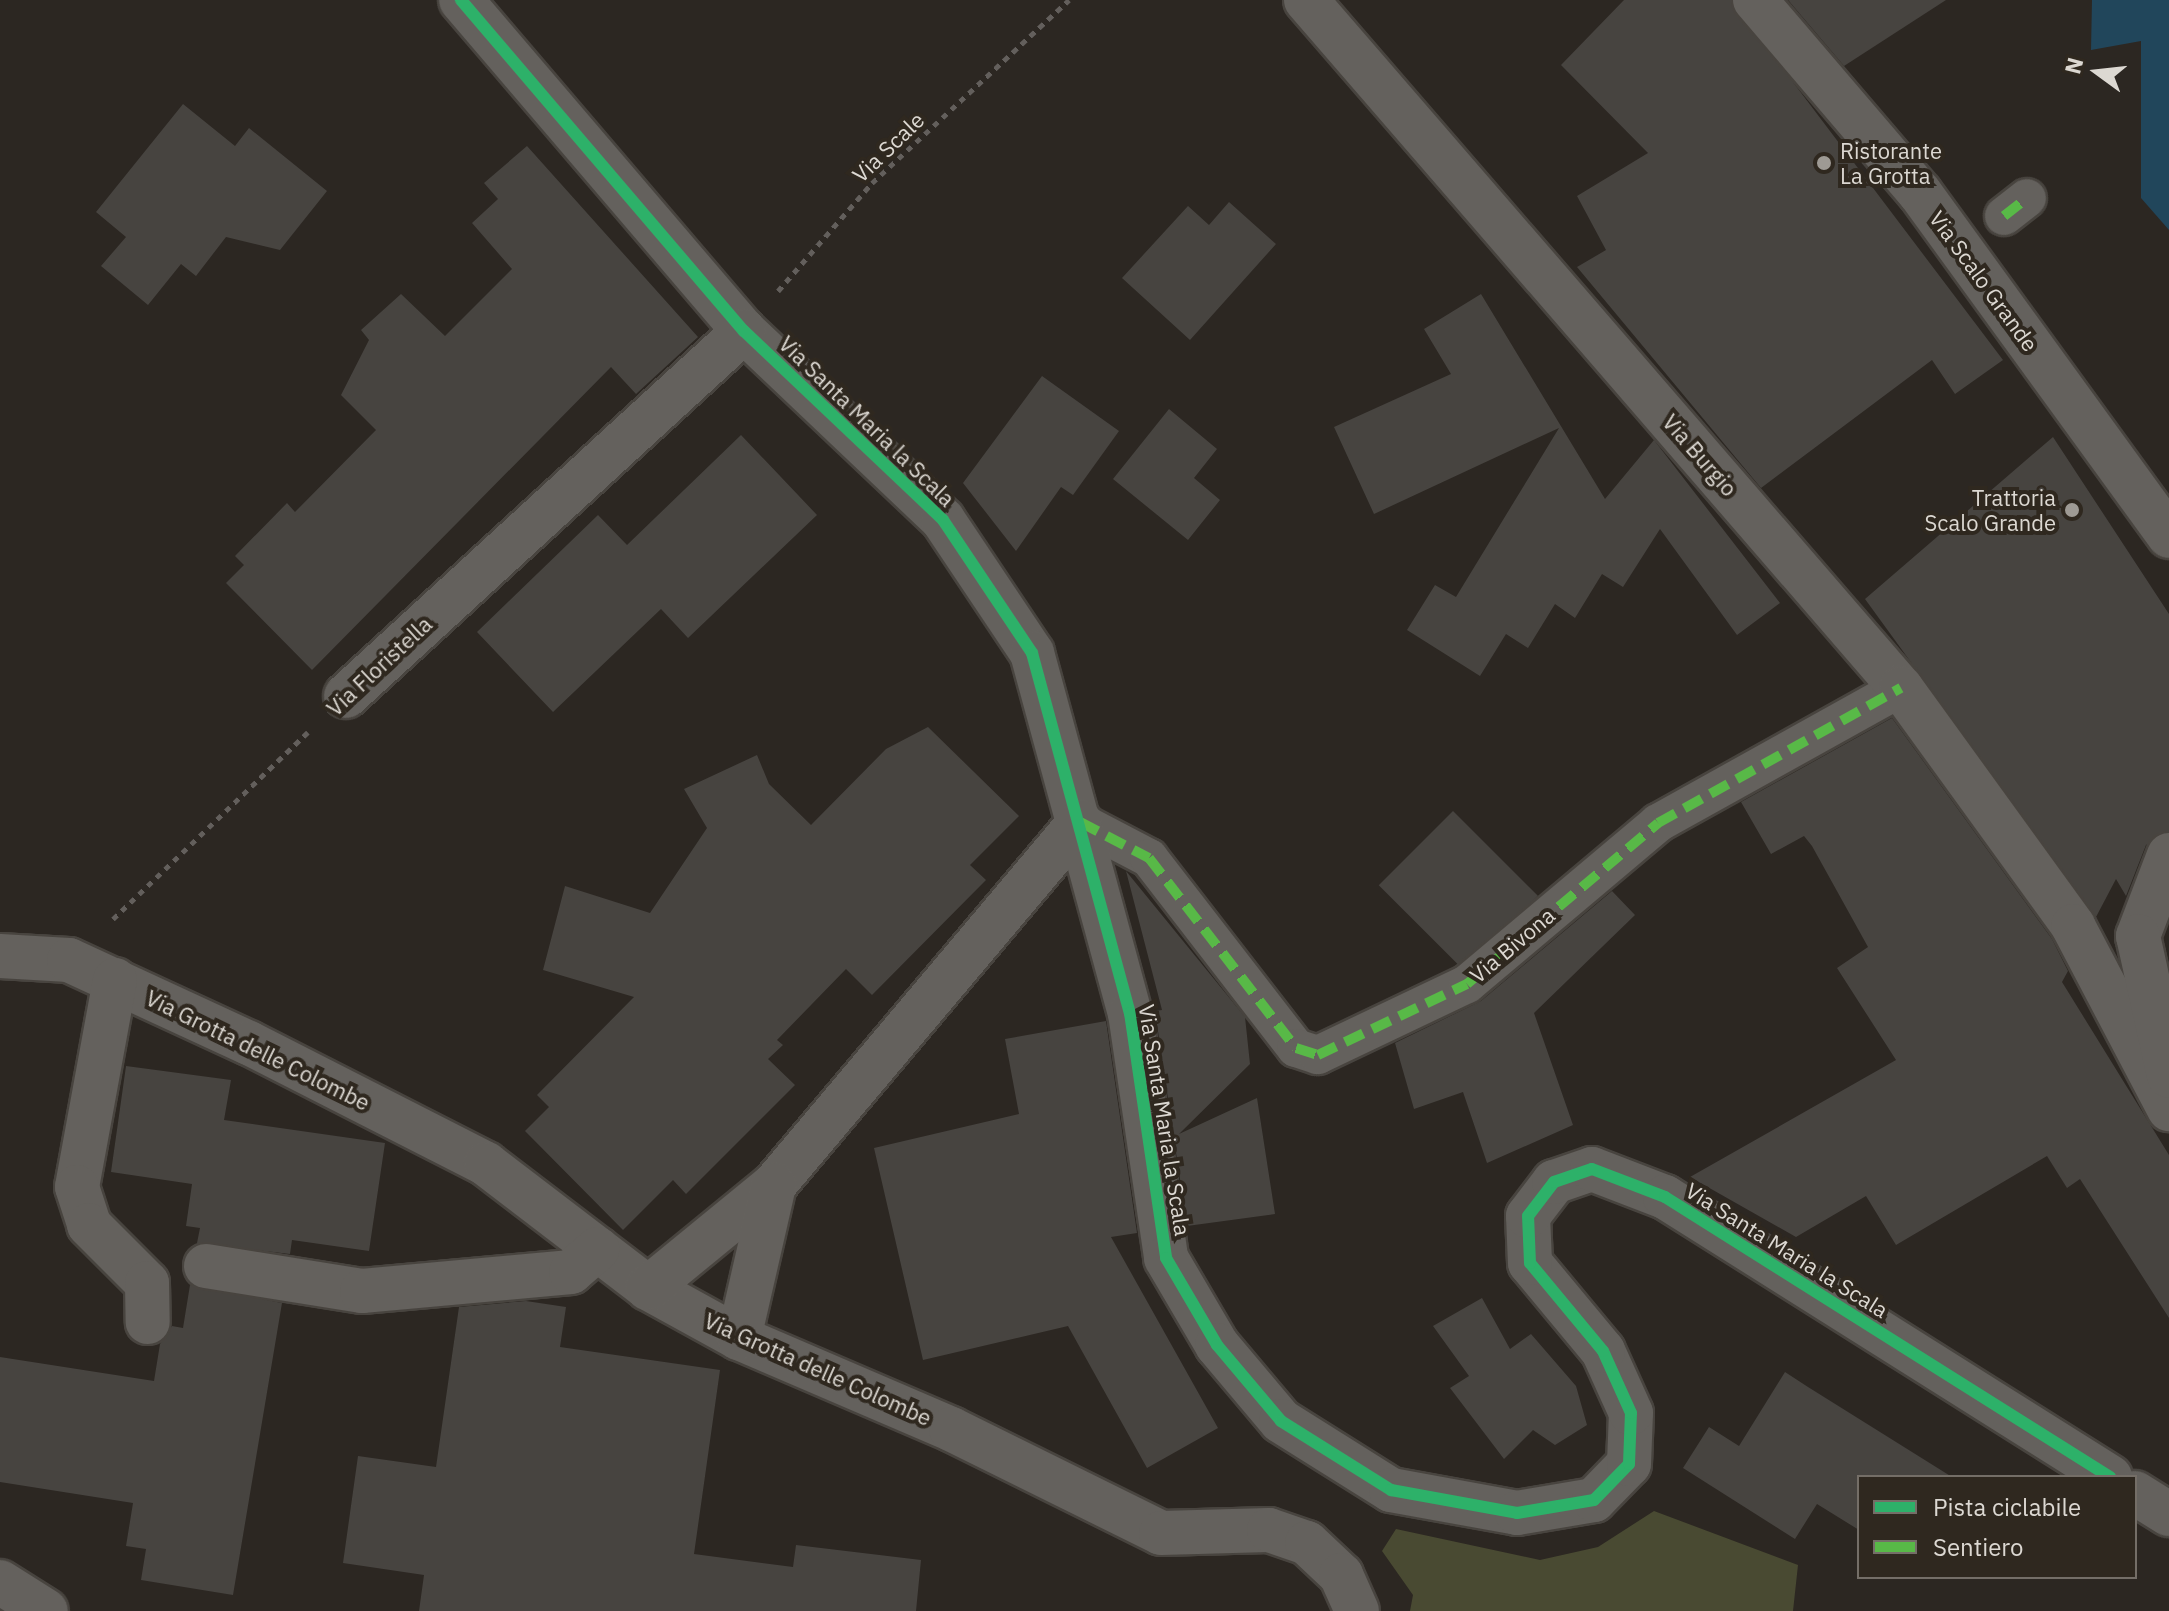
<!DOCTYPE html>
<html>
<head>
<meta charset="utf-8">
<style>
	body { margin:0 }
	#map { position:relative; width:2169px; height:1611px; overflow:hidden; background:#2c2722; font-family:"IBM Plex Sans",sans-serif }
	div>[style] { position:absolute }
	.green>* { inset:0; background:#494a32 }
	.water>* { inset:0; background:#21465b }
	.building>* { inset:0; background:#474440; transform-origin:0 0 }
	.path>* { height:5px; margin-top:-2.5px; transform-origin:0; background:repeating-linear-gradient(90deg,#635f5c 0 6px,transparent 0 12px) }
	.roads { filter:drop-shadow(2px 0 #48443f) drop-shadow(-2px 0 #48443f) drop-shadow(0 2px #48443f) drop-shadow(0 -2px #48443f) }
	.pedestrian>* { height:38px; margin:-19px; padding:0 19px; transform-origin:19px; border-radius:19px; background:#64615d }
	.minor>* { height:44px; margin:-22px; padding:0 22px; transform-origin:22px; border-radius:22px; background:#64615d }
	.quiet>* { height:10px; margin-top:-5px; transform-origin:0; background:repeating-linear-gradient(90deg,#58b947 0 20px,transparent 0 30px) }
	.cycleway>* { height:12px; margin:-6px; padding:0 6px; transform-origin:6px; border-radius:6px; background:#2db169 }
	.dots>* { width:22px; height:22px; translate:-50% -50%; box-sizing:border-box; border:4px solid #2f281f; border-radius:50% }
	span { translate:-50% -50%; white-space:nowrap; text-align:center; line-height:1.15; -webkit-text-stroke:8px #2f281f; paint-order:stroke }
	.street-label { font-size:22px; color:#dcd8d2 }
	.poi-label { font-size:22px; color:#dcd8d2 }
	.left { translate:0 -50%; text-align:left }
	.right { translate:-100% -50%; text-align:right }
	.legend { position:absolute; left:1857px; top:1475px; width:280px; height:104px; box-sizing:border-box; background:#2f281f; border:2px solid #746e67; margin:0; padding:10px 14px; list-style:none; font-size:24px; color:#dcd8d2 }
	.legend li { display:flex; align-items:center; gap:16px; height:40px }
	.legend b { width:40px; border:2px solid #746e67 }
	.north { position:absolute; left:2057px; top:32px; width:80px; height:80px; -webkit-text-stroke:6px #2f281f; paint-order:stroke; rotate:285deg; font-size:22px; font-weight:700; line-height:32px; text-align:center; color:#dcd8d2 }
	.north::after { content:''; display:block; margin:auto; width:28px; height:36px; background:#dcd8d2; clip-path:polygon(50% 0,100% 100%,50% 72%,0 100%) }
</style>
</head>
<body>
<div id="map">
	<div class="green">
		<i style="clip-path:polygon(1654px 1511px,1798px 1565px,1793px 1611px,1410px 1611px,1413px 1595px,1382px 1551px,1396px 1529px,1540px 1560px,1598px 1547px)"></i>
	</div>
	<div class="water">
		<i style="clip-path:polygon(2092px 0,2169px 0,2169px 230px,2141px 198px,2141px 41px,2091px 50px)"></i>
	</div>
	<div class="building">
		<i style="clip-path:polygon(1624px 0,1731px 0,2003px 360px,1955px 394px,1932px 360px,1761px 488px,1577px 267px,1606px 250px,1577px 196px,1648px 153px,1561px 65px)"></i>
		<i style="clip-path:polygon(1788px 0,1946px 0,1844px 66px)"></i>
		<i style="clip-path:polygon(183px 104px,235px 146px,249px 128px,327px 191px,280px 250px,226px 237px,196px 276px,181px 264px,148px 305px,101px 266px,126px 237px,96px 212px)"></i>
		<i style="clip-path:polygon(527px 146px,698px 337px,636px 394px,611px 367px,312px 670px,226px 583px,244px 565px,235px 556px,287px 503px,295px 512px,376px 430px,341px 395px,369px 340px,361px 330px,401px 294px,445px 336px,512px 269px,472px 223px,498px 199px,484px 183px)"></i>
		<i style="clip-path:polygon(1229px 202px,1276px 244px,1190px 340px,1122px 278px,1188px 206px,1209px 225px)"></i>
		<i style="clip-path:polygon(1481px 294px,1605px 499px,1654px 440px,1780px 603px,1737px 635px,1660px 529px,1623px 587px,1602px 574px,1575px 618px,1555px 604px,1528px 648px,1506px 634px,1480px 676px,1407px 630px,1435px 585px,1456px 597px,1559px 428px,1374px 514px,1334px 427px,1451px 374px,1424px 329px)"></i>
		<i style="clip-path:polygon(1042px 376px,1119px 431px,1073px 495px,1061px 487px,1016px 551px,963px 483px)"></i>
		<i style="clip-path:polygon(1169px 409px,1217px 449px,1194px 478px,1220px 500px,1188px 540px,1113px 479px)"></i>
		<i style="clip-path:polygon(741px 435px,817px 515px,688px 638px,661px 609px,553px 712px,477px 632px,598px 515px,627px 545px)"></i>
		<i style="clip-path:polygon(2053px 437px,2169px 614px,2169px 831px,2146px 845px,2126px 896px,2116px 879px,2096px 917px,1865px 599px)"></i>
		<i style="clip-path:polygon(1892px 718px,2052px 939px,2068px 971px,2062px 982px,2169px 1155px,2169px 1318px,2080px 1179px,2067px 1188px,2047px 1156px,1896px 1245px,1866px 1196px,1796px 1237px,1690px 1177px,1896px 1060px,1837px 968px,1868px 947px,1812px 846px,1804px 836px,1771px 854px,1741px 802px)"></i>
		<i style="clip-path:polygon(928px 727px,1019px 816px,970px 865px,986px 880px,872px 995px,846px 969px,777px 1040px,783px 1045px,768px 1059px,795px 1085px,686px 1194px,673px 1180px,623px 1230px,525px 1131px,549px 1107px,537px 1095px,634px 997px,543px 970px,565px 886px,650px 913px,707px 828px,684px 789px,757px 755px,769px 784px,811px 825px,886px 749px)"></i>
		<i style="left:1453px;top:811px;width:120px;height:105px;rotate:45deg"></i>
		<i style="clip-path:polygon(1126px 871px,1245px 1017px,1250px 1064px,1179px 1134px,1257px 1098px,1275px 1214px,1187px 1226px,1155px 1011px,1162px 1010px)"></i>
		<i style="clip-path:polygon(1612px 891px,1635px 915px,1534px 1013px,1573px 1125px,1487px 1163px,1463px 1092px,1414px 1109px,1395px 1043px,1481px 1001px)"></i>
		<i style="clip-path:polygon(1106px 1021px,1137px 1233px,1111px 1237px,1218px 1428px,1147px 1468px,1068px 1326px,923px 1360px,874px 1148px,1019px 1114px,1005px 1039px)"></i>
		<i style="clip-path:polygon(126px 1066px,231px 1080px,224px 1120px,385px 1143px,369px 1251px,292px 1240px,290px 1254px,197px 1243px,200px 1228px,186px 1226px,192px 1184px,111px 1172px)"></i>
		<i style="clip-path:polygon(190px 1285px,282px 1303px,233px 1595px,141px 1580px,146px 1549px,126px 1546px,133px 1503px,0 1482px,0 1357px,154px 1381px,160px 1344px,172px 1326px,183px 1328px)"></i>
		<i style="clip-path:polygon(1482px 1298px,1510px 1349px,1531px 1334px,1576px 1386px,1587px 1425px,1555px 1445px,1533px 1430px,1504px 1459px,1450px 1388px,1469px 1376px,1433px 1326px)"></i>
		<i style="clip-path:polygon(526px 1301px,566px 1307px,560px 1347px,720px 1370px,694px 1554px,793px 1567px,796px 1545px,921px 1560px,916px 1611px,419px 1611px,424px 1575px,343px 1563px,358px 1456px,436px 1467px,459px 1307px)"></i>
		<i style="clip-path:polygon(1785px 1372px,1808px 1387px,1952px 1477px,1859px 1477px,1859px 1530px,1817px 1504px,1795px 1539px,1683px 1468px,1709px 1427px,1739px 1446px)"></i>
	</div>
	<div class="path">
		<i style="left:778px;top:291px;width:143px;rotate:-49deg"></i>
		<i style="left:872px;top:183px;width:269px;rotate:-42.9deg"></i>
		<i style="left:113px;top:919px;width:270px;rotate:-43.8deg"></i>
	</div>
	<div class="roads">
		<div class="pedestrian">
			<i style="left:2004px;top:216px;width:29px;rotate:-38deg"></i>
			<i style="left:1080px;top:822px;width:78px;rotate:27.6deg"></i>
			<i style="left:1149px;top:858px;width:240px;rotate:52.3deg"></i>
			<i style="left:1296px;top:1048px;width:23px;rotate:18deg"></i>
			<i style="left:1318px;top:1055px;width:165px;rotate:-25.5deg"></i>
			<i style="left:1467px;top:984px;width:250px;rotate:-40.1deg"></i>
			<i style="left:1658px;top:823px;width:278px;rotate:-29.1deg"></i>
		</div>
		<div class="minor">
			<i style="left:461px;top:0;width:435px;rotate:49.5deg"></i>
			<i style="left:744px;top:331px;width:274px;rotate:43.5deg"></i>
			<i style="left:943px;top:520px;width:160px;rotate:56.2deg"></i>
			<i style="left:1032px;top:653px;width:373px;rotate:74.8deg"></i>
			<i style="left:1130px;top:1013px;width:248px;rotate:81.6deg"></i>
			<i style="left:1166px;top:1258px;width:101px;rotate:59.6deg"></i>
			<i style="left:1217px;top:1345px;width:99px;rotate:49.9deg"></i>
			<i style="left:1281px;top:1421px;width:130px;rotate:32.1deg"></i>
			<i style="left:1391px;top:1490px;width:128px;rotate:10.3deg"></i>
			<i style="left:1517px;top:1513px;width:78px;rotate:-9.6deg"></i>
			<i style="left:1594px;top:1500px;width:50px;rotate:-45.8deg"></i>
			<i style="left:1629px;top:1464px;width:51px;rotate:-87.8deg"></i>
			<i style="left:1631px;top:1413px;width:68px;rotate:-114.3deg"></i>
			<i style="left:1603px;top:1351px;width:114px;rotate:-129.7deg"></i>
			<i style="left:1530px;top:1263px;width:47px;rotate:-92.4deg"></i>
			<i style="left:1528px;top:1216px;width:43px;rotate:-52.6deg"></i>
			<i style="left:1554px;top:1182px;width:40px;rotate:-18.9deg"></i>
			<i style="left:1592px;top:1169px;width:78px;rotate:21deg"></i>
			<i style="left:1665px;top:1197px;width:526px;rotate:32.18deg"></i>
			<i style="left:1306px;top:0;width:910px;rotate:49.15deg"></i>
			<i style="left:1901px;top:688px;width:294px;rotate:54.1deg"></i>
			<i style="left:2073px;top:926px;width:207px;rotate:62.3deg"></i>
			<i style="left:1755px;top:0;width:254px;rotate:49.5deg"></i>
			<i style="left:1920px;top:193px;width:424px;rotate:54deg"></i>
			<i style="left:346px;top:696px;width:540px;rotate:-42.52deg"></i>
			<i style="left:2169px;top:855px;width:87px;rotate:110.9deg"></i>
			<i style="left:2138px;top:936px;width:143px;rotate:77.5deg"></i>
			<i style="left:0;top:956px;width:69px;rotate:3.3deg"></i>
			<i style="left:69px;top:960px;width:198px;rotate:24.8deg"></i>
			<i style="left:249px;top:1043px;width:266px;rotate:27deg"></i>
			<i style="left:486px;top:1164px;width:204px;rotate:37.4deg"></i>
			<i style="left:648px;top:1288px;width:104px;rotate:28.8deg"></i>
			<i style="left:739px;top:1338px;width:231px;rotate:23.2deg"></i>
			<i style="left:951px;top:1429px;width:234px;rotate:26.3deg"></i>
			<i style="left:1161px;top:1533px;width:108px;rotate:-1.6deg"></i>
			<i style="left:1269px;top:1530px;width:40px;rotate:18.9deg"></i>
			<i style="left:1307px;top:1543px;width:47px;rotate:43.3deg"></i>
			<i style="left:1341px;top:1575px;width:39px;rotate:66deg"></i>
			<i style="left:115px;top:980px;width:210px;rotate:100.4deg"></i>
			<i style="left:77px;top:1187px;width:40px;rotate:72deg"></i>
			<i style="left:89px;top:1225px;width:82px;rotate:45deg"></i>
			<i style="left:147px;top:1283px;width:39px;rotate:89deg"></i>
			<i style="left:206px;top:1266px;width:158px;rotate:9.1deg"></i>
			<i style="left:362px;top:1291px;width:210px;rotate:-5.2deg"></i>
			<i style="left:571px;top:1272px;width:35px;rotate:-41deg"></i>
			<i style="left:648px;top:1288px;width:163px;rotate:-39.3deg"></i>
			<i style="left:774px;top:1185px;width:475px;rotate:-49.9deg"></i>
			<i style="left:739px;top:1338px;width:157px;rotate:-77.1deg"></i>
			<i style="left:2135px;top:1493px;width:40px;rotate:32deg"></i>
			<i style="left:0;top:1582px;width:54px;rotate:32.2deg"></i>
		</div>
	</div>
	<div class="quiet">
		<i style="left:2004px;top:216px;width:29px;rotate:-38deg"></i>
		<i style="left:1080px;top:822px;width:78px;rotate:27.6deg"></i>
		<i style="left:1149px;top:858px;width:240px;rotate:52.3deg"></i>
		<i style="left:1296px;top:1048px;width:23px;rotate:18deg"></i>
		<i style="left:1318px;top:1055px;width:165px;rotate:-25.5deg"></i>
		<i style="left:1467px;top:984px;width:250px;rotate:-40.1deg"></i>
		<i style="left:1658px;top:823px;width:278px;rotate:-29.1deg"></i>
	</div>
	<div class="cycleway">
		<i style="left:461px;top:0;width:435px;rotate:49.5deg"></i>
		<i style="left:744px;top:331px;width:274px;rotate:43.5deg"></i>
		<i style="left:943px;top:520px;width:160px;rotate:56.2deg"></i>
		<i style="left:1032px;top:653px;width:373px;rotate:74.8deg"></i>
		<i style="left:1130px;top:1013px;width:248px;rotate:81.6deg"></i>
		<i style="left:1166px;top:1258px;width:101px;rotate:59.6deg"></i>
		<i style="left:1217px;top:1345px;width:99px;rotate:49.9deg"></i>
		<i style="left:1281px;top:1421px;width:130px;rotate:32.1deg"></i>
		<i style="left:1391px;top:1490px;width:128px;rotate:10.3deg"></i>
		<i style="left:1517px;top:1513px;width:78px;rotate:-9.6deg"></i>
		<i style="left:1594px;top:1500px;width:50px;rotate:-45.8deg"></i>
		<i style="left:1629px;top:1464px;width:51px;rotate:-87.8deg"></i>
		<i style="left:1631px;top:1413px;width:68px;rotate:-114.3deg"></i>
		<i style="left:1603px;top:1351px;width:114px;rotate:-129.7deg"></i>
		<i style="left:1530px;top:1263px;width:47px;rotate:-92.4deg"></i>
		<i style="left:1528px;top:1216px;width:43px;rotate:-52.6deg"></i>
		<i style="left:1554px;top:1182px;width:40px;rotate:-18.9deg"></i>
		<i style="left:1592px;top:1169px;width:78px;rotate:21deg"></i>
		<i style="left:1665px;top:1197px;width:526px;rotate:32.18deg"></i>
	</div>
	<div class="dots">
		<i style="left:1824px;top:163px;background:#9e9a94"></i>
		<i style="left:2072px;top:510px;background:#9e9a94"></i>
	</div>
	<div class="street-label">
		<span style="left:888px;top:147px;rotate:-44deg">Via Scale</span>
		<span style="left:1984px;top:281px;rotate:54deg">Via Scalo Grande</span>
		<span style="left:867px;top:421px;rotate:44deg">Via Santa Maria la Scala</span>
		<span style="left:1700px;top:455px;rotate:49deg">Via Burgio</span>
		<span style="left:379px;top:666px;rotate:-43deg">Via Floristella</span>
		<span style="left:1512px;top:945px;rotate:-40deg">Via Bivona</span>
		<span style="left:258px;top:1050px;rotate:26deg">Via Grotta delle Colombe</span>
		<span style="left:1165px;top:1120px;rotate:81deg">Via Santa Maria la Scala</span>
		<span style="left:1787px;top:1250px;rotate:32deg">Via Santa Maria la Scala</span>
		<span style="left:818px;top:1369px;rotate:24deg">Via Grotta delle Colombe</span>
	</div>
	<div class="poi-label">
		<span class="left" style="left:1840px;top:163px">Ristorante<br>La Grotta</span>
		<span class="right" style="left:2056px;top:510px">Trattoria<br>Scalo Grande</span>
	</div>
	<ul class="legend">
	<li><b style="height:10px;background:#2db169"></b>Pista ciclabile</li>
	<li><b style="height:10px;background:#58b947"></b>Sentiero</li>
	</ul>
	<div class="north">N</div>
</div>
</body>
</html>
